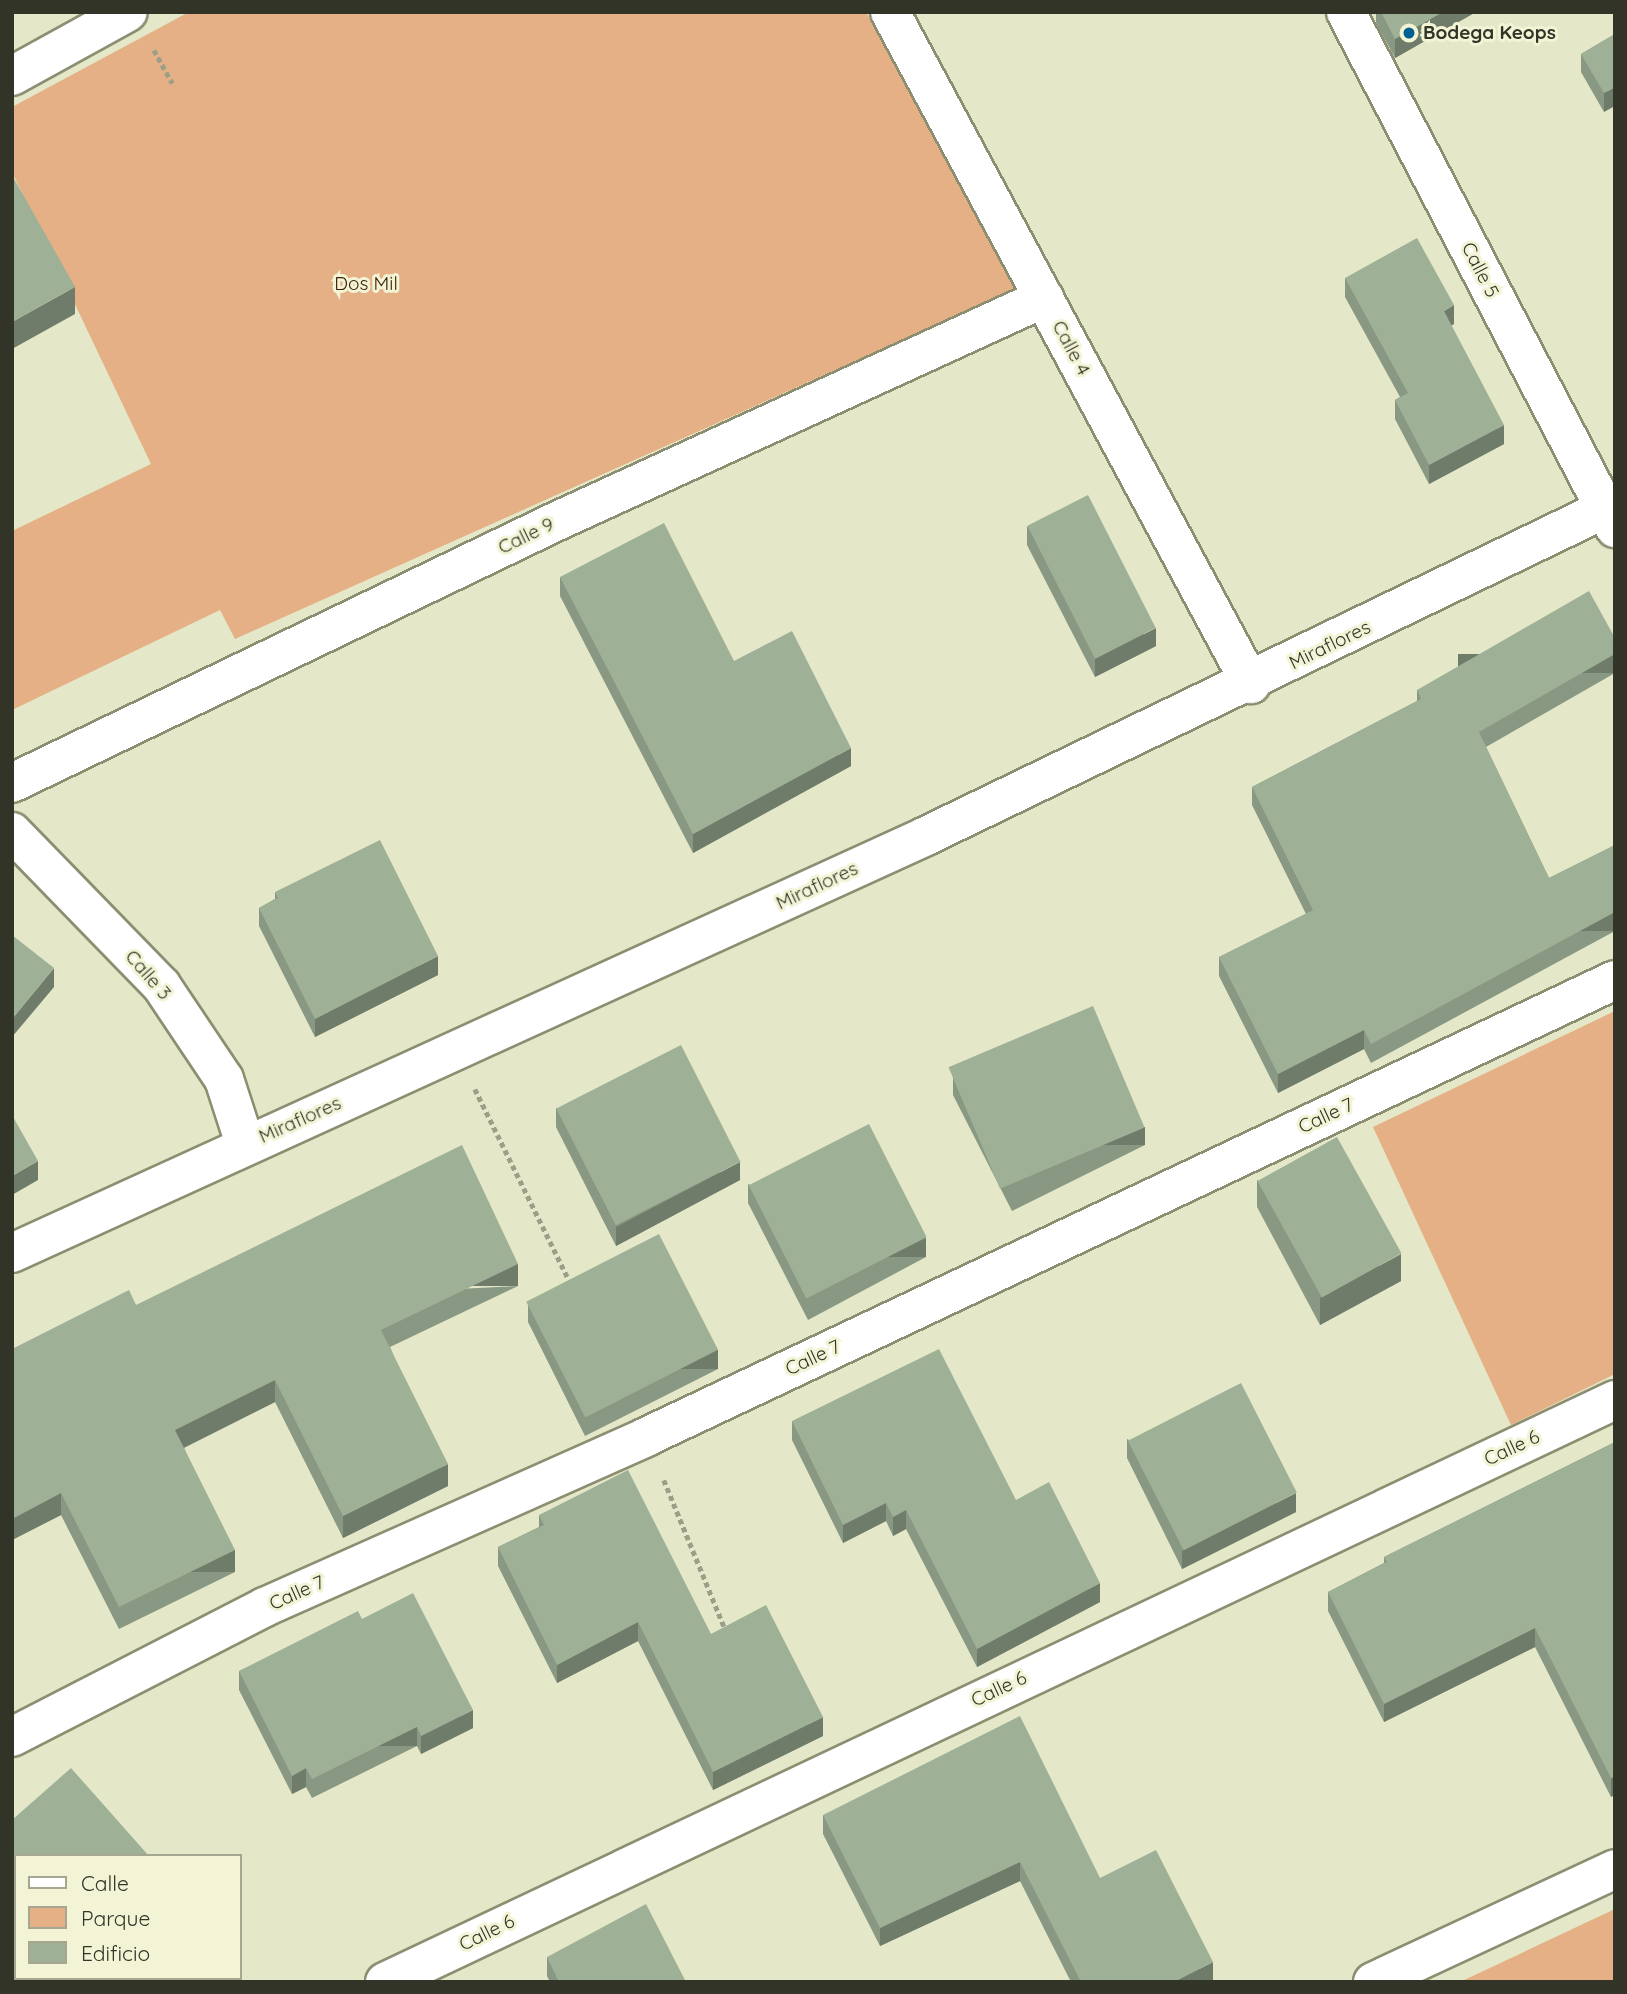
<!DOCTYPE html>
<html>
<head>
<meta charset="utf-8">
<style>
	body { margin:0 }
	#map { position:relative; width:1627px; height:1994px; overflow:hidden; background:#e4e7c8; font-family:Quicksand,sans-serif }
	div>[style] { position:absolute }
	.green>* { inset:0; background:#e5b086 }
	.path>* { height:4.5px; margin-top:-2.25px; transform-origin:0; background:repeating-linear-gradient(90deg,#9c9f87 0 5px,transparent 0 8.5px) }
	.roads { filter:drop-shadow(2px 0 #8c8e71) drop-shadow(-2px 0 #8c8e71) drop-shadow(0 2px #8c8e71) drop-shadow(0 -2px #8c8e71) }
	.minor>* { height:38px; margin:-19px; padding:0 19px; transform-origin:19px; border-radius:19px; background:#fff }
	.secondary>* { height:38px; margin:-19px; padding:0 19px; transform-origin:19px; border-radius:19px; background:#fff }
	.wall>* { inset:0; background:#889882; transform-origin:0 0 }
	.shaded-wall>* { inset:0; background:#6f7c6a; transform-origin:0 0 }
	.building>* { inset:0; background:#9eb197; transform-origin:0 0 }
	.dots>* { width:19px; height:19px; translate:-50% -50%; box-sizing:border-box; border:4px solid #f2f4d5; border-radius:50% }
	span { translate:-50% -50%; white-space:nowrap; text-align:center; line-height:1.15; -webkit-text-stroke:6px #f2f4d5; paint-order:stroke }
	.poi-label { font-size:19px; color:#333428; font-weight:700 }
	.left { translate:0 -50%; text-align:left }
	.street-label { font-size:19px; color:#333428 }
	.park-label { font-size:19px; color:#3e230b }
	.frame { position:absolute; inset:0; border:14px solid #333428; pointer-events:none }
	.legend { position:absolute; left:14px; top:1854px; width:228px; height:126px; box-sizing:border-box; background:#f2f4d5; border:2px solid #a6a790; margin:0; padding:9px 12px; list-style:none; font-size:21px; color:#333428 }
	.legend li { display:flex; align-items:center; gap:14px; height:35px }
	.legend b { width:35px; border:2px solid #a6a790 }
</style>
</head>
<body>
<div id="map">
	<div class="green">
		<i style="clip-path:polygon(189px 12px,866px 12px,1016px 289px,235px 639px,220px 610px,12px 710px,12px 531px,151px 464px,12px 172px,12px 107px)"></i>
		<i style="clip-path:polygon(1615px 1011px,1615px 1374px,1511px 1425px,1373px 1127px)"></i>
		<i style="clip-path:polygon(1615px 1909px,1615px 1982px,1460px 1982px)"></i>
	</div>
	<div class="path">
		<i style="left:154px;top:50px;width:38px;rotate:61deg"></i>
		<i style="left:475px;top:1089px;width:220px;rotate:63.8deg"></i>
		<i style="left:664px;top:1480px;width:163px;rotate:67.7deg"></i>
	</div>
	<div class="roads">
		<div class="minor">
			<i style="left:890px;top:12px;width:763px;rotate:61.76deg"></i>
			<i style="left:1346px;top:12px;width:582px;rotate:62.47deg"></i>
			<i style="left:12px;top:76px;width:132px;rotate:-28.9deg"></i>
			<i style="left:12px;top:783px;width:602px;rotate:-25.67deg"></i>
			<i style="left:555px;top:522px;width:538px;rotate:-24.61deg"></i>
			<i style="left:12px;top:832px;width:214px;rotate:45.8deg"></i>
			<i style="left:161px;top:985px;width:113px;rotate:56.2deg"></i>
			<i style="left:224px;top:1079px;width:68px;rotate:72.1deg"></i>
			<i style="left:12px;top:1253px;width:1005px;rotate:-24.52deg"></i>
			<i style="left:926px;top:836px;width:765px;rotate:-25.73deg"></i>
			<i style="left:12px;top:1737px;width:284px;rotate:-27.2deg"></i>
			<i style="left:265px;top:1607px;width:417px;rotate:-24deg"></i>
			<i style="left:646px;top:1437px;width:1071px;rotate:-25.25deg"></i>
			<i style="left:12px;top:1964px;width:6px;rotate:45deg"></i>
			<i style="left:385px;top:1982px;width:1361px;rotate:-25.32deg"></i>
		</div>
		<div class="secondary">
			<i style="left:1373px;top:1982px;width:267px;rotate:-25deg"></i>
		</div>
	</div>
	<div class="wall">
		<i style="clip-path:polygon(1376px 12px,1476px 12px,1395px 58px,1376px 23px)"></i>
		<i style="clip-path:polygon(1615px 34px,1604px 112px,1581px 72px,1581px 54px)"></i>
		<i style="clip-path:polygon(1345px 278px,1454px 324px,1451px 325px,1504px 444px,1429px 484px,1395px 419px,1395px 400px,1400px 397px,1345px 297px)"></i>
		<i style="clip-path:polygon(1027px 526px,1156px 646px,1095px 677px,1027px 545px)"></i>
		<i style="clip-path:polygon(560px 577px,734px 661px,851px 766px,693px 853px,560px 596px)"></i>
		<i style="clip-path:polygon(1615px 638px,1615px 673px,1486px 747px,1549px 878px,1615px 845px,1615px 931px,1371px 1063px,1364px 1049px,1278px 1093px,1219px 976px,1219px 957px,1306px 914px,1252px 805px,1252px 787px,1417px 701px,1417px 690px)"></i>
		<i style="clip-path:polygon(275px 892px,438px 975px,315px 1037px,259px 926px,259px 908px,275px 899px)"></i>
		<i style="clip-path:polygon(953px 1077px,1145px 1145px,1012px 1211px,953px 1095px)"></i>
		<i style="clip-path:polygon(556px 1108px,740px 1180px,616px 1246px,556px 1127px)"></i>
		<i style="clip-path:polygon(1257px 1180px,1401px 1281px,1320px 1325px,1257px 1207px)"></i>
		<i style="clip-path:polygon(748px 1184px,926px 1257px,808px 1320px,748px 1203px)"></i>
		<i style="clip-path:polygon(518px 1286px,390px 1347px,448px 1486px,343px 1538px,275px 1402px,184px 1448px,235px 1572px,119px 1629px,61px 1515px,12px 1540px,12px 1349px,136px 1305px)"></i>
		<i style="clip-path:polygon(528px 1304px,718px 1369px,585px 1436px,528px 1322px)"></i>
		<i style="clip-path:polygon(792px 1421px,1016px 1500px,1100px 1602px,977px 1667px,906px 1529px,893px 1536px,886px 1521px,843px 1543px,792px 1440px)"></i>
		<i style="clip-path:polygon(1127px 1439px,1296px 1512px,1182px 1569px,1127px 1458px)"></i>
		<i style="clip-path:polygon(1615px 1442px,1611px 1797px,1535px 1647px,1384px 1722px,1328px 1611px,1328px 1592px,1384px 1563px,1384px 1557px)"></i>
		<i style="clip-path:polygon(539px 1515px,711px 1634px,823px 1736px,713px 1790px,638px 1641px,557px 1683px,498px 1566px,498px 1547px,539px 1527px)"></i>
		<i style="clip-path:polygon(362px 1619px,473px 1728px,421px 1754px,417px 1746px,312px 1798px,306px 1787px,292px 1794px,239px 1690px,239px 1671px)"></i>
		<i style="clip-path:polygon(823px 1815px,1100px 1878px,1213px 1981px,1071px 1982px,1020px 1881px,880px 1946px,823px 1834px)"></i>
		<i style="clip-path:polygon(12px 1820px,16px 1856px,16px 1912px,12px 1908px)"></i>
		<i style="clip-path:polygon(547px 1957px,686px 1982px,550px 1982px,547px 1976px)"></i>
		<i style="left:72px;top:1978px;width:65px;height:5px"></i>
	</div>
	<div class="shaded-wall">
		<i style="clip-path:polygon(1443px 12px,1476px 12px,1395px 58px,1395px 39px)"></i>
		<i style="clip-path:polygon(1615px 87px,1615px 106px,1604px 112px,1604px 93px)"></i>
		<i style="clip-path:polygon(75px 287px,75px 314px,12px 349px,12px 322px)"></i>
		<i style="clip-path:polygon(1454px 305px,1454px 324px,1444px 330px,1444px 311px)"></i>
		<i style="clip-path:polygon(1504px 425px,1504px 444px,1429px 484px,1429px 465px)"></i>
		<i style="clip-path:polygon(1156px 628px,1156px 646px,1095px 677px,1095px 659px)"></i>
		<i style="left:1615px;top:654px;width:19px;height:157px;rotate:90deg"></i>
		<i style="clip-path:polygon(851px 748px,851px 766px,693px 853px,693px 834px)"></i>
		<i style="left:1615px;top:912px;width:19px;height:277px;rotate:90deg"></i>
		<i style="clip-path:polygon(438px 956px,438px 975px,315px 1037px,315px 1019px)"></i>
		<i style="clip-path:polygon(54px 968px,54px 987px,12px 1037px,12px 1019px)"></i>
		<i style="clip-path:polygon(1364px 1030px,1364px 1049px,1278px 1093px,1278px 1074px)"></i>
		<i style="left:1145px;top:1127px;width:18px;height:148px;rotate:90deg"></i>
		<i style="clip-path:polygon(38px 1161px,38px 1180px,12px 1195px,12px 1176px)"></i>
		<i style="clip-path:polygon(740px 1162px,740px 1180px,616px 1246px,616px 1227px)"></i>
		<i style="left:926px;top:1238px;width:19px;height:134px;rotate:90deg"></i>
		<i style="clip-path:polygon(1401px 1254px,1401px 1281px,1320px 1325px,1320px 1298px)"></i>
		<i style="left:518px;top:1264px;width:22px;height:152px;rotate:90deg"></i>
		<i style="left:718px;top:1350px;width:19px;height:149px;rotate:90deg"></i>
		<i style="clip-path:polygon(275px 1380px,275px 1402px,175px 1452px,175px 1430px)"></i>
		<i style="clip-path:polygon(448px 1464px,448px 1486px,343px 1538px,343px 1516px)"></i>
		<i style="clip-path:polygon(61px 1493px,61px 1515px,12px 1540px,12px 1519px)"></i>
		<i style="clip-path:polygon(1296px 1493px,1296px 1512px,1182px 1569px,1182px 1551px)"></i>
		<i style="clip-path:polygon(886px 1503px,886px 1521px,843px 1543px,843px 1525px)"></i>
		<i style="clip-path:polygon(906px 1510px,906px 1529px,893px 1536px,893px 1517px)"></i>
		<i style="left:235px;top:1550px;width:22px;height:129px;rotate:90deg"></i>
		<i style="clip-path:polygon(1100px 1583px,1100px 1602px,977px 1667px,977px 1649px)"></i>
		<i style="clip-path:polygon(638px 1622px,638px 1641px,557px 1683px,557px 1665px)"></i>
		<i style="clip-path:polygon(1535px 1628px,1535px 1647px,1384px 1722px,1384px 1704px)"></i>
		<i style="clip-path:polygon(473px 1710px,473px 1728px,421px 1754px,421px 1736px)"></i>
		<i style="clip-path:polygon(823px 1717px,823px 1736px,713px 1790px,713px 1772px)"></i>
		<i style="left:417px;top:1727px;width:19px;height:117px;rotate:90deg"></i>
		<i style="clip-path:polygon(306px 1768px,306px 1787px,292px 1794px,292px 1776px)"></i>
		<i style="clip-path:polygon(1615px 1776px,1615px 1795px,1611px 1797px,1611px 1778px)"></i>
		<i style="clip-path:polygon(1020px 1862px,1020px 1881px,880px 1946px,880px 1928px)"></i>
		<i style="clip-path:polygon(1213px 1962px,1213px 1981px,1174px 1982px)"></i>
		<i style="clip-path:polygon(116px 1978px,137px 1978px,133px 1982px,112px 1982px)"></i>
	</div>
	<div class="building">
		<i style="clip-path:polygon(1381px 12px,1443px 12px,1395px 39px)"></i>
		<i style="clip-path:polygon(1615px 34px,1615px 87px,1604px 93px,1581px 54px)"></i>
		<i style="clip-path:polygon(12px 175px,75px 287px,12px 322px)"></i>
		<i style="clip-path:polygon(1417px 238px,1454px 305px,1444px 311px,1504px 425px,1429px 465px,1395px 400px,1408px 393px,1345px 278px)"></i>
		<i style="left:1088px;top:495px;width:149px;height:68px;rotate:63deg"></i>
		<i style="clip-path:polygon(664px 523px,734px 661px,792px 631px,851px 748px,693px 834px,560px 577px)"></i>
		<i style="clip-path:polygon(1589px 591px,1615px 638px,1615px 654px,1479px 732px,1549px 878px,1615px 845px,1615px 912px,1371px 1044px,1364px 1030px,1278px 1074px,1219px 957px,1313px 910px,1252px 787px,1421px 699px,1417px 690px)"></i>
		<i style="clip-path:polygon(380px 840px,438px 956px,315px 1019px,259px 908px,278px 898px,275px 892px)"></i>
		<i style="clip-path:polygon(12px 935px,54px 968px,12px 1019px)"></i>
		<i style="left:1093px;top:1006px;width:132px;height:157px;rotate:67deg"></i>
		<i style="left:681px;top:1045px;width:131px;height:140px;rotate:63deg"></i>
		<i style="clip-path:polygon(12px 1115px,38px 1161px,12px 1176px)"></i>
		<i style="left:869px;top:1124px;width:127px;height:135px;rotate:63deg"></i>
		<i style="left:1337px;top:1137px;width:133px;height:91px;rotate:61deg"></i>
		<i style="clip-path:polygon(462px 1145px,518px 1264px,381px 1330px,448px 1464px,343px 1516px,275px 1380px,175px 1430px,235px 1550px,119px 1607px,61px 1493px,12px 1519px,12px 1349px,129px 1290px,136px 1305px)"></i>
		<i style="left:659px;top:1234px;width:130px;height:149px;rotate:63deg"></i>
		<i style="clip-path:polygon(939px 1349px,1016px 1500px,1049px 1482px,1100px 1583px,977px 1649px,906px 1510px,893px 1517px,886px 1503px,843px 1525px,792px 1421px)"></i>
		<i style="left:1241px;top:1383px;width:123px;height:127px;rotate:63deg"></i>
		<i style="clip-path:polygon(1615px 1442px,1615px 1776px,1611px 1778px,1535px 1628px,1384px 1704px,1328px 1592px,1387px 1562px,1384px 1557px)"></i>
		<i style="clip-path:polygon(628px 1470px,711px 1634px,766px 1605px,823px 1717px,713px 1772px,638px 1622px,557px 1665px,498px 1547px,544px 1525px,539px 1515px)"></i>
		<i style="clip-path:polygon(413px 1593px,473px 1710px,421px 1736px,417px 1727px,312px 1779px,306px 1768px,292px 1776px,239px 1671px,358px 1611px,362px 1619px)"></i>
		<i style="clip-path:polygon(1020px 1716px,1100px 1878px,1156px 1850px,1213px 1962px,1174px 1982px,1081px 1982px,1020px 1862px,880px 1928px,823px 1815px)"></i>
		<i style="clip-path:polygon(71px 1768px,149px 1856px,16px 1856px,16px 1893px,12px 1889px,12px 1820px)"></i>
		<i style="clip-path:polygon(646px 1904px,686px 1982px,559px 1982px,547px 1957px)"></i>
		<i style="clip-path:polygon(88px 1978px,116px 1978px,112px 1982px,91px 1982px)"></i>
	</div>
	<div class="dots">
		<i style="left:1409px;top:33px;background:#006191"></i>
	</div>
	<div class="poi-label">
		<span class="left" style="left:1423px;top:33px">Bodega Keops</span>
	</div>
	<div class="street-label">
		<span style="left:1480px;top:270px;rotate:63deg">Calle 5</span>
		<span style="left:1071px;top:348px;rotate:62deg">Calle 4</span>
		<span style="left:526px;top:536px;rotate:-26deg">Calle 9</span>
		<span style="left:1330px;top:645px;rotate:-26deg">Miraflores</span>
		<span style="left:817px;top:886px;rotate:-25deg">Miraflores</span>
		<span style="left:148px;top:975px;rotate:49deg">Calle 3</span>
		<span style="left:1326px;top:1116px;rotate:-25deg">Calle 7</span>
		<span style="left:300px;top:1120px;rotate:-24deg">Miraflores</span>
		<span style="left:813px;top:1358px;rotate:-25deg">Calle 7</span>
		<span style="left:1512px;top:1448px;rotate:-25deg">Calle 6</span>
		<span style="left:297px;top:1593px;rotate:-24deg">Calle 7</span>
		<span style="left:999px;top:1689px;rotate:-25deg">Calle 6</span>
		<span style="left:487px;top:1933px;rotate:-26deg">Calle 6</span>
	</div>
	<div class="park-label">
		<span style="left:366px;top:284px">Dos Mil</span>
	</div>
	<div class="frame"></div>
	<ul class="legend">
	<li><b style="height:9px;background:#fff"></b>Calle</li>
	<li><b style="height:19px;background:#e5b086"></b>Parque</li>
	<li><b style="height:19px;background:#9eb197"></b>Edificio</li>
	</ul>
</div>
</body>
</html>
